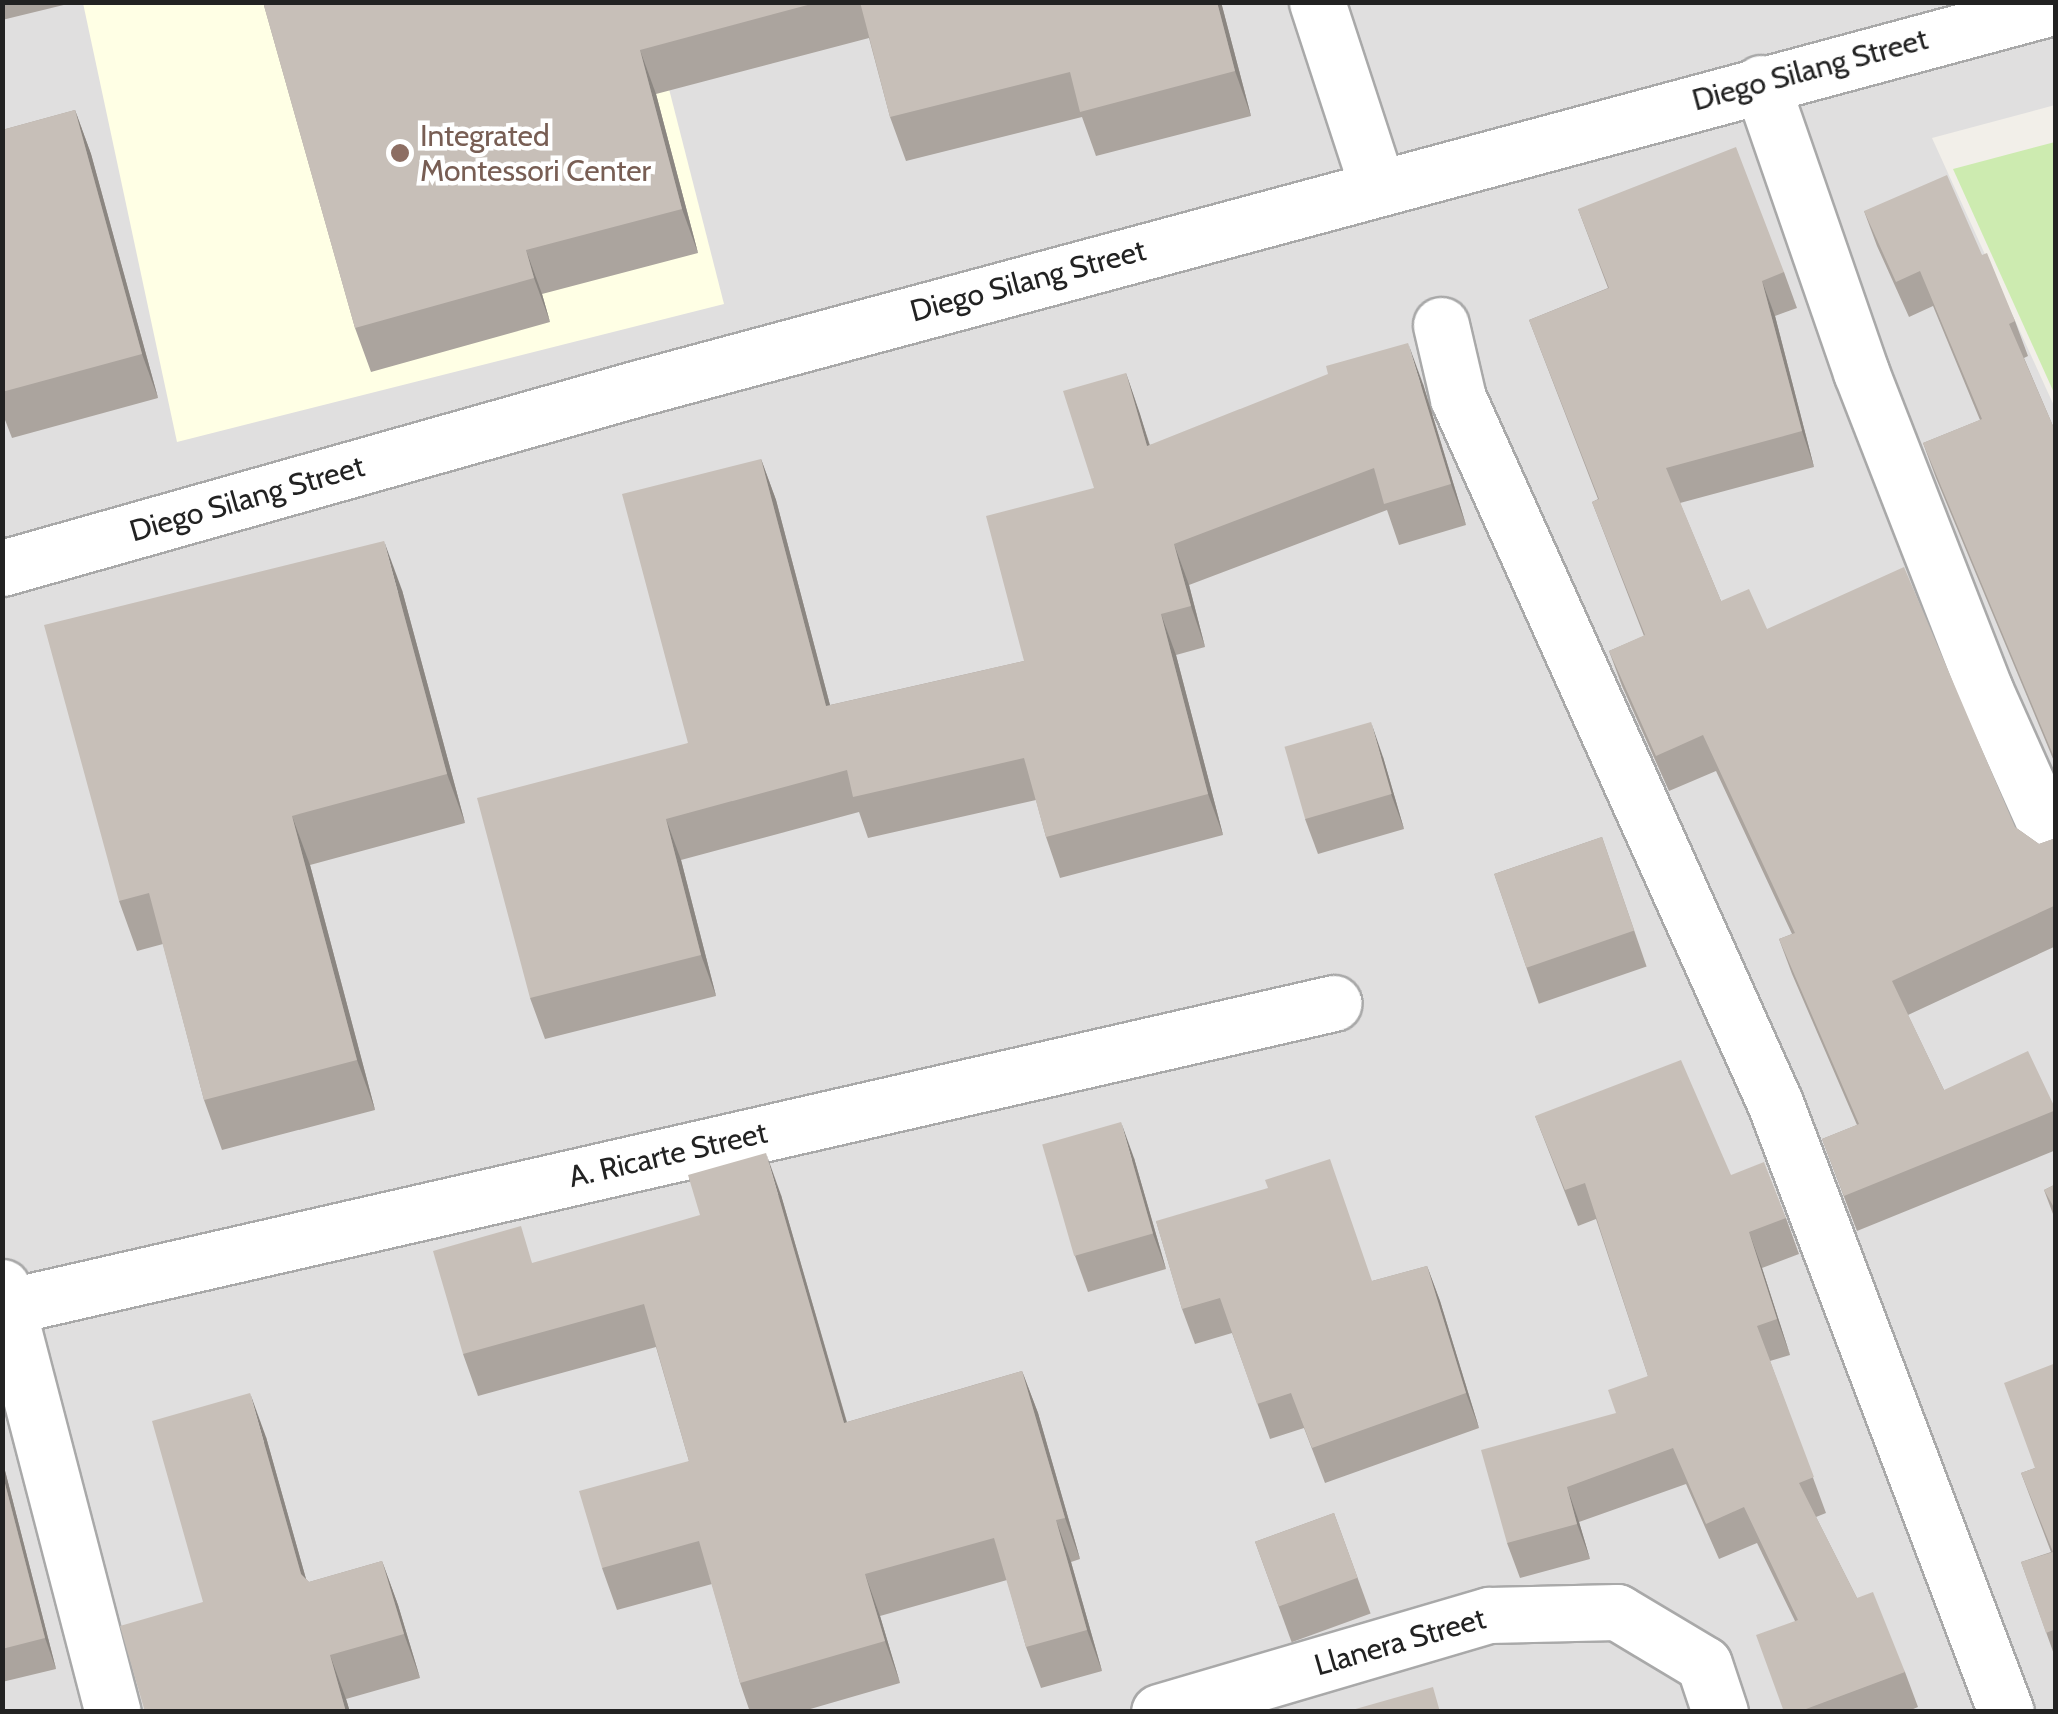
<!DOCTYPE html>
<html>
<head>
<meta charset="utf-8">
<style>
	body { margin:0 }
	#map { position:relative; width:2058px; height:1714px; overflow:hidden; background:#f2efe9; font-family:Cabin,sans-serif }
	div>[style] { position:absolute }
	.residential>* { inset:0; background:#e0dfdf }
	.education>* { inset:0; background:#ffffe5 }
	.grass>* { inset:0; background:#cdebb0 }
	.roads { filter:drop-shadow(2px 0 #a9a9a9) drop-shadow(-2px 0 #a9a9a9) drop-shadow(0 2px #a9a9a9) drop-shadow(0 -2px #a9a9a9) }
	.minor>* { height:55px; margin:-27.5px; padding:0 27.5px; transform-origin:27.5px; border-radius:27.5px; background:#fff }
	.wall>* { inset:0; background:#aba49e; transform-origin:0 0 }
	.shaded-wall>* { inset:0; background:#8b8681 }
	.building>* { inset:0; background:#c7bfb8; transform-origin:0 0 }
	.dots>* { width:28px; height:28px; translate:-50% -50%; box-sizing:border-box; border:5px solid #fff; border-radius:50% }
	span { translate:-50% -50%; white-space:nowrap; text-align:center; line-height:1.15; -webkit-text-stroke:9px #fff; paint-order:stroke }
	.street-label { font-size:30px; color:#222 }
	.education-label { font-size:30px; color:#785e54 }
	.left { translate:0 -50%; text-align:left }
	.frame { position:absolute; inset:0; border:5px solid #222; pointer-events:none }
</style>
</head>
<body>
<div id="map">
	<div class="residential">
		<i style="clip-path:polygon(2px 3px,2055px 3px,2055px 105px,1932px 138px,2055px 408px,2055px 1711px,3px 1711px)"></i>
	</div>
	<div class="education">
		<i style="clip-path:polygon(83px 3px,647px 3px,724px 304px,177px 442px)"></i>
	</div>
	<div class="grass">
		<i style="clip-path:polygon(2055px 142px,2056px 142px,2055px 395px,1953px 169px)"></i>
	</div>
	<div class="roads">
		<div class="minor">
			<i style="left:1317px;top:2px;width:194px;rotate:71.9deg"></i>
			<i style="left:1761px;top:83px;width:306px;rotate:70.9deg"></i>
			<i style="left:1861px;top:372px;width:341px;rotate:68.7deg"></i>
			<i style="left:1985px;top:690px;width:174px;rotate:65.9deg"></i>
			<i style="left:1441px;top:325px;width:75px;rotate:76.9deg"></i>
			<i style="left:1458px;top:398px;width:773px;rotate:65.79deg"></i>
			<i style="left:1775px;top:1103px;width:651px;rotate:69.23deg"></i>
			<i style="left:2px;top:568px;width:658px;rotate:-15.79deg"></i>
			<i style="left:635px;top:389px;width:1472px;rotate:-15.08deg"></i>
			<i style="left:2px;top:1287px;width:439px;rotate:75.4deg"></i>
			<i style="left:2px;top:1308px;width:1366px;rotate:-12.9deg"></i>
			<i style="left:1159px;top:1712px;width:344px;rotate:-16.4deg"></i>
			<i style="left:1489px;top:1615px;width:128px;rotate:-1.3deg"></i>
			<i style="left:1617px;top:1612px;width:101px;rotate:30.9deg"></i>
			<i style="left:1704px;top:1664px;width:51px;rotate:71.6deg"></i>
		</div>
	</div>
	<div class="wall">
		<i style="clip-path:polygon(2px 2px,76px 2px,2px 20px)"></i>
		<i style="clip-path:polygon(263px 2px,1221px 2px,1251px 116px,1096px 156px,1082px 117px,906px 161px,890px 117px,869px 38px,656px 94px,698px 253px,542px 294px,550px 322px,371px 372px,355px 328px)"></i>
		<i style="clip-path:polygon(75px 110px,91px 154px,158px 398px,12px 438px,2px 412px,2px 130px)"></i>
		<i style="clip-path:polygon(1578px 209px,1784px 272px,1797px 308px,1775px 316px,1814px 467px,1680px 503px,1721px 601px,1767px 629px,2015px 827px,2039px 844px,2056px 838px,2056px 946px,1908px 1015px,1944px 1090px,2056px 1108px,2056px 1150px,1857px 1231px,1822px 1139px,1857px 1125px,1792px 974px,1779px 939px,1792px 934px,1716px 771px,1669px 791px,1622px 686px,1609px 651px,1644px 636px,1592px 502px,1598px 499px,1529px 320px,1608px 288px)"></i>
		<i style="clip-path:polygon(1864px 211px,1982px 255px,2015px 321px,2028px 356px,2024px 358px,2056px 433px,2056px 766px,1936px 478px,1923px 443px,1980px 420px,1933px 306px,1909px 317px,1877px 246px)"></i>
		<i style="clip-path:polygon(1126px 373px,1150px 445px,1423px 384px,1466px 525px,1399px 545px,1387px 510px,1189px 585px,1205px 647px,1176px 655px,1223px 835px,1060px 878px,1046px 837px,1036px 800px,868px 838px,859px 812px,681px 860px,716px 996px,545px 1039px,530px 998px,688px 743px,761px 459px,776px 500px,830px 705px,1024px 661px,1094px 488px)"></i>
		<i style="clip-path:polygon(402px 590px,465px 823px,310px 865px,375px 1110px,222px 1150px,204px 1100px,163px 944px,137px 951px,119px 901px)"></i>
		<i style="clip-path:polygon(1383px 757px,1404px 829px,1318px 854px,1305px 819px)"></i>
		<i style="left:1602px;top:837px;width:137px;height:114px;rotate:71deg"></i>
		<i style="clip-path:polygon(1535px 1116px,1731px 1175px,1786px 1218px,1799px 1254px,1762px 1268px,1790px 1355px,1770px 1361px,1826px 1513px,1816px 1517px,1857px 1598px,1905px 1672px,1918px 1707px,1906px 1712px,1784px 1712px,1795px 1621px,1757px 1543px,1719px 1559px,1686px 1484px,1579px 1522px,1590px 1559px,1520px 1578px,1507px 1543px,1648px 1376px,1596px 1219px,1578px 1226px)"></i>
		<i style="clip-path:polygon(1134px 1158px,1166px 1269px,1088px 1292px,1075px 1256px)"></i>
		<i style="clip-path:polygon(2056px 1184px,2056px 1222px,2044px 1190px)"></i>
		<i style="clip-path:polygon(781px 1195px,847px 1422px,1022px 1371px,1038px 1413px,1080px 1559px,1071px 1562px,1102px 1671px,1041px 1688px,1026px 1647px,1007px 1580px,880px 1616px,900px 1683px,800px 1712px,750px 1712px,740px 1683px,712px 1584px,617px 1610px,602px 1568px,689px 1461px,656px 1347px,478px 1396px,463px 1354px,535px 1263px)"></i>
		<i style="clip-path:polygon(1156px 1221px,1372px 1281px,1427px 1266px,1440px 1301px,1479px 1428px,1325px 1483px,1304px 1428px,1270px 1439px,1232px 1333px,1195px 1344px,1182px 1309px)"></i>
		<i style="clip-path:polygon(2056px 1363px,2056px 1660px,2021px 1562px,2051px 1552px,2021px 1473px,2035px 1468px)"></i>
		<i style="clip-path:polygon(266px 1437px,306px 1579px,309px 1582px,382px 1561px,398px 1605px,420px 1678px,346px 1699px,350px 1712px,145px 1712px,203px 1602px)"></i>
		<i style="clip-path:polygon(2px 1459px,56px 1669px,2px 1682px)"></i>
		<i style="left:1334px;top:1513px;width:107px;height:84px;rotate:70deg"></i>
	</div>
	<div class="shaded-wall">
		<i style="clip-path:polygon(1217px 2px,1221px 2px,1251px 116px,1235px 71px)"></i>
		<i style="clip-path:polygon(640px 50px,656px 94px,698px 253px,682px 209px)"></i>
		<i style="clip-path:polygon(75px 110px,91px 154px,158px 398px,142px 354px)"></i>
		<i style="clip-path:polygon(526px 250px,542px 294px,550px 322px,534px 278px)"></i>
		<i style="clip-path:polygon(1762px 281px,1775px 316px,1814px 467px,1802px 431px)"></i>
		<i style="clip-path:polygon(1408px 343px,1423px 384px,1466px 525px,1451px 484px)"></i>
		<i style="clip-path:polygon(1126px 373px,1140px 414px,1162px 487px,1147px 446px)"></i>
		<i style="clip-path:polygon(761px 459px,776px 500px,841px 747px,826px 706px)"></i>
		<i style="clip-path:polygon(384px 541px,402px 590px,465px 823px,447px 774px)"></i>
		<i style="clip-path:polygon(1174px 544px,1189px 585px,1205px 647px,1191px 606px)"></i>
		<i style="clip-path:polygon(1161px 614px,1176px 655px,1223px 835px,1208px 794px)"></i>
		<i style="clip-path:polygon(1371px 722px,1383px 757px,1404px 829px,1391px 794px)"></i>
		<i style="clip-path:polygon(292px 816px,310px 865px,375px 1110px,357px 1060px)"></i>
		<i style="clip-path:polygon(666px 819px,681px 860px,716px 996px,701px 955px)"></i>
		<i style="clip-path:polygon(1121px 1122px,1134px 1158px,1166px 1269px,1153px 1234px)"></i>
		<i style="clip-path:polygon(766px 1153px,781px 1195px,859px 1465px,844px 1423px)"></i>
		<i style="clip-path:polygon(1749px 1232px,1762px 1268px,1790px 1355px,1777px 1319px)"></i>
		<i style="clip-path:polygon(1427px 1266px,1440px 1301px,1479px 1428px,1466px 1393px)"></i>
		<i style="clip-path:polygon(1022px 1371px,1038px 1413px,1080px 1559px,1065px 1518px)"></i>
		<i style="clip-path:polygon(250px 1393px,266px 1437px,317px 1618px,301px 1574px)"></i>
		<i style="clip-path:polygon(2px 1459px,56px 1669px,45px 1638px,2px 1472px)"></i>
		<i style="clip-path:polygon(1567px 1487px,1579px 1522px,1590px 1559px,1577px 1524px)"></i>
		<i style="clip-path:polygon(1056px 1520px,1071px 1562px,1102px 1671px,1087px 1630px)"></i>
		<i style="clip-path:polygon(382px 1561px,398px 1605px,420px 1678px,404px 1634px)"></i>
		<i style="clip-path:polygon(865px 1574px,880px 1616px,900px 1683px,885px 1641px)"></i>
		<i style="clip-path:polygon(330px 1655px,346px 1699px,350px 1712px,346px 1712px)"></i>
	</div>
	<div class="building">
		<i style="clip-path:polygon(263px 2px,819px 2px,640px 50px,682px 209px,526px 250px,534px 278px,355px 328px)"></i>
		<i style="clip-path:polygon(860px 2px,1217px 2px,1235px 71px,1080px 112px,1070px 72px,890px 117px)"></i>
		<i style="clip-path:polygon(75px 110px,142px 354px,2px 392px,2px 130px)"></i>
		<i style="clip-path:polygon(1736px 147px,1784px 272px,1762px 281px,1802px 431px,1666px 468px,1721px 601px,1749px 589px,1767px 629px,1904px 567px,2015px 827px,2039px 844px,2056px 838px,2056px 905px,1892px 981px,1944px 1090px,2028px 1051px,2056px 1110px,1844px 1196px,1822px 1139px,1859px 1124px,1779px 939px,1795px 933px,1703px 735px,1656px 756px,1609px 651px,1645px 635px,1592px 502px,1599px 499px,1529px 320px,1609px 288px,1578px 209px)"></i>
		<i style="clip-path:polygon(1947px 175px,1982px 255px,1987px 253px,2015px 321px,2009px 324px,2056px 433px,2056px 762px,1923px 443px,1982px 419px,1920px 271px,1896px 282px,1864px 211px)"></i>
		<i style="clip-path:polygon(1408px 343px,1451px 484px,1384px 504px,1374px 468px,1174px 544px,1191px 606px,1161px 614px,1208px 794px,1046px 837px,1024px 758px,853px 797px,847px 770px,666px 819px,701px 955px,530px 998px,477px 798px,688px 743px,622px 494px,761px 459px,826px 706px,1024px 661px,986px 516px,1094px 488px,1063px 391px,1126px 373px,1147px 446px,1328px 374px,1326px 366px)"></i>
		<i style="clip-path:polygon(384px 541px,447px 774px,292px 816px,357px 1060px,204px 1100px,149px 893px,119px 901px,44px 625px)"></i>
		<i style="left:1371px;top:722px;width:75px;height:90px;rotate:74deg"></i>
		<i style="left:1602px;top:837px;width:99px;height:114px;rotate:71deg"></i>
		<i style="clip-path:polygon(1681px 1060px,1731px 1175px,1764px 1162px,1786px 1218px,1749px 1232px,1777px 1319px,1757px 1326px,1814px 1477px,1799px 1483px,1857px 1598px,1873px 1592px,1905px 1672px,1798px 1712px,1784px 1712px,1756px 1635px,1798px 1620px,1744px 1507px,1706px 1524px,1673px 1448px,1567px 1487px,1577px 1524px,1507px 1543px,1481px 1450px,1616px 1413px,1608px 1390px,1648px 1376px,1585px 1183px,1565px 1190px,1535px 1116px)"></i>
		<i style="left:1121px;top:1122px;width:116px;height:82px;rotate:74deg"></i>
		<i style="clip-path:polygon(766px 1153px,844px 1423px,1022px 1371px,1065px 1518px,1056px 1520px,1087px 1630px,1026px 1647px,994px 1538px,865px 1574px,885px 1641px,740px 1683px,699px 1541px,602px 1568px,579px 1491px,689px 1461px,644px 1304px,463px 1354px,433px 1251px,521px 1226px,532px 1263px,700px 1215px,688px 1175px)"></i>
		<i style="clip-path:polygon(1330px 1159px,1372px 1281px,1427px 1266px,1466px 1393px,1312px 1448px,1291px 1393px,1257px 1404px,1220px 1298px,1182px 1309px,1156px 1221px,1268px 1188px,1265px 1180px)"></i>
		<i style="clip-path:polygon(2056px 1184px,2056px 1211px,2044px 1190px)"></i>
		<i style="clip-path:polygon(2056px 1363px,2056px 1629px,2046px 1633px,2021px 1562px,2053px 1552px,2021px 1473px,2035px 1468px,2004px 1383px)"></i>
		<i style="clip-path:polygon(250px 1393px,301px 1574px,309px 1582px,382px 1561px,404px 1634px,330px 1655px,346px 1712px,145px 1712px,120px 1626px,203px 1602px,152px 1421px)"></i>
		<i style="clip-path:polygon(2px 1472px,45px 1638px,2px 1649px)"></i>
		<i style="left:1334px;top:1513px;width:69px;height:84px;rotate:70deg"></i>
		<i style="clip-path:polygon(1433px 1687px,1440px 1712px,1345px 1712px)"></i>
	</div>
	<div class="dots">
		<i style="left:400px;top:153px;background:#8d6e63"></i>
	</div>
	<div class="street-label">
		<span style="left:1810px;top:70px;rotate:-15deg">Diego Silang Street</span>
		<span style="left:1028px;top:281px;rotate:-15deg">Diego Silang Street</span>
		<span style="left:247px;top:499px;rotate:-16deg">Diego Silang Street</span>
		<span style="left:668px;top:1155px;rotate:-13deg">A. Ricarte Street</span>
		<span style="left:1400px;top:1642px;rotate:-16deg">Llanera Street</span>
	</div>
	<div class="education-label">
		<span class="left" style="left:420px;top:153px">Integrated<br>Montessori Center</span>
	</div>
	<div class="frame"></div>
</div>
</body>
</html>
